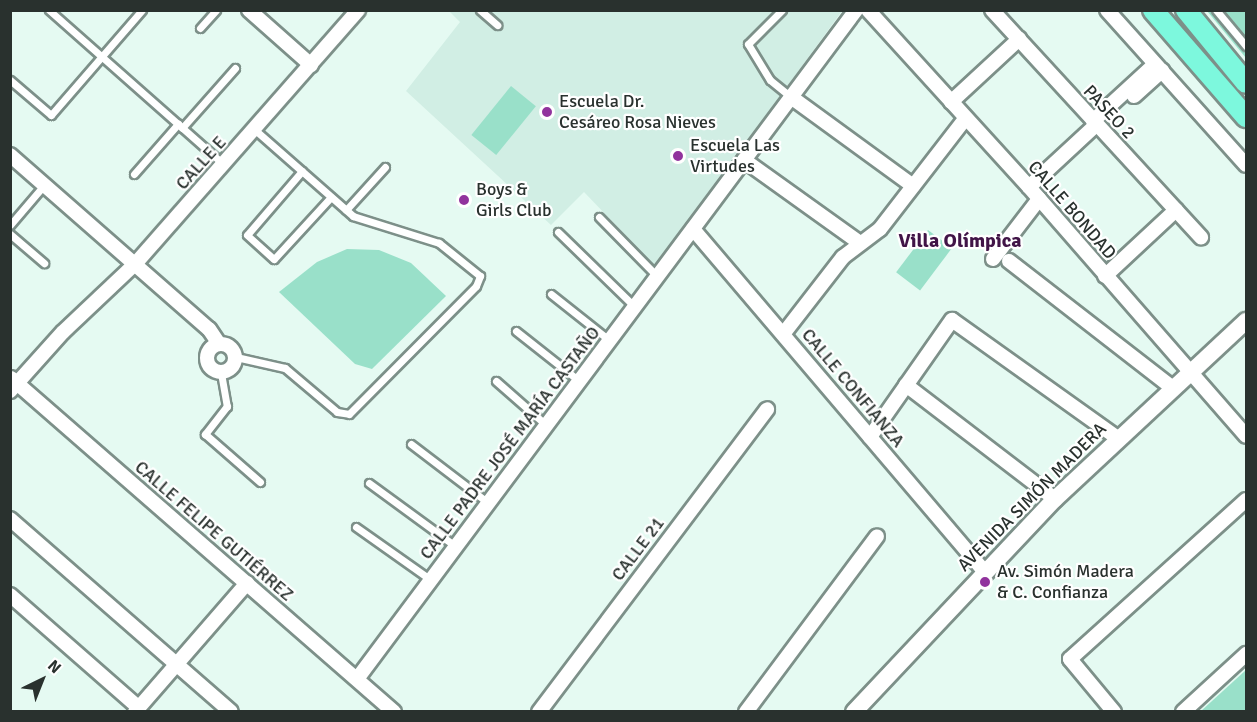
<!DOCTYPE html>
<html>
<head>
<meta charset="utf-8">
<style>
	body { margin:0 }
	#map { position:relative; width:1257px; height:722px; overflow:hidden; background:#e5faf2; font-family:Signika,sans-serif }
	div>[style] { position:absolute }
	.built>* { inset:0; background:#d1eee4 }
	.green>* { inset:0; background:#99e0c9; transform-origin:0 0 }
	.roads { filter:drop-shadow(2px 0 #7d9089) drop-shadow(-2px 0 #7d9089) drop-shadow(0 2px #7d9089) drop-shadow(0 -2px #7d9089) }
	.service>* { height:7px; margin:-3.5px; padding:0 3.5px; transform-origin:3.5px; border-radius:3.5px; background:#fff }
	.minor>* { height:14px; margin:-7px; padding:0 7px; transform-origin:7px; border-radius:7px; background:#fff }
	.minor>.ring { margin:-7px; padding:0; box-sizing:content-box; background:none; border:14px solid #fff; border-radius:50% }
	.tertiary>* { height:16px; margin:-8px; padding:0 8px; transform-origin:8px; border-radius:8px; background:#fff }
	.primary>* { height:20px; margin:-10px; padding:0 10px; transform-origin:10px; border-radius:10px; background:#7df8dd }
	.dots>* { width:16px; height:16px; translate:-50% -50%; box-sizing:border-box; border:3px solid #fff; border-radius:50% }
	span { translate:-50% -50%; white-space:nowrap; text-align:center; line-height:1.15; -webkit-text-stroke:4.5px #fff; paint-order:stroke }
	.poi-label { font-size:18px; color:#29312e }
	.left { translate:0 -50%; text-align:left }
	.street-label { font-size:18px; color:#29312e }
	.neighbourhood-label { font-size:20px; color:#411447; font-weight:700 }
	.frame { position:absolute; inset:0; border:12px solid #29312e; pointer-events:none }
	.north { position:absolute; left:12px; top:650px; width:60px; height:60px; -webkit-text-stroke:4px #fff; paint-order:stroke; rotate:43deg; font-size:16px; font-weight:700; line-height:24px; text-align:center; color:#29312e }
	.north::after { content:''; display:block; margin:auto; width:21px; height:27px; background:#29312e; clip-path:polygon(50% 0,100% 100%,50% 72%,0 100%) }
</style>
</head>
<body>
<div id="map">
	<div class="built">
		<i style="clip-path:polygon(449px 11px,842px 11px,656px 267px,584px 192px,551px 225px,406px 91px,460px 22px)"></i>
	</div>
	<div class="green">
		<i style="clip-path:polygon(1207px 11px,1246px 11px,1246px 58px)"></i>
		<i style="left:511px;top:86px;width:32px;height:63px;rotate:39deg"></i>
		<i style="left:928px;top:230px;width:30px;height:53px;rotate:37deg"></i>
		<i style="clip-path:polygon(347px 249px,379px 250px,411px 263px,446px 296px,372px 369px,355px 364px,279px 292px,317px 262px)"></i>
		<i style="clip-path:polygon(1246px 670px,1246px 711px,1201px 711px)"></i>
	</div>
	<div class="roads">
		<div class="service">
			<i style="left:49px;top:10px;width:232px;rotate:41.5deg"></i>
			<i style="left:480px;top:10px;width:23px;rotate:41deg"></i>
			<i style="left:782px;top:10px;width:48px;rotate:135deg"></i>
			<i style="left:748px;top:44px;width:42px;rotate:58.6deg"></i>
			<i style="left:770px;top:80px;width:27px;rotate:39deg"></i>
			<i style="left:1216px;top:10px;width:47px;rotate:50.2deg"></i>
			<i style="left:200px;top:28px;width:24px;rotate:-48deg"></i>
			<i style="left:10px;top:80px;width:54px;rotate:40.5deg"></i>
			<i style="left:51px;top:115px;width:139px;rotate:-49.1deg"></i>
			<i style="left:182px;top:128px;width:80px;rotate:-48.5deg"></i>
			<i style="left:302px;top:171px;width:84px;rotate:130.7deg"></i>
			<i style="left:247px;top:235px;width:36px;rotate:42deg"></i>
			<i style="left:274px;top:259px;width:84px;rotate:-47.4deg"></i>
			<i style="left:134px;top:174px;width:67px;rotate:-48.7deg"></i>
			<i style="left:346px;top:210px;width:58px;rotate:-47.8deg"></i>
			<i style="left:599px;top:217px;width:83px;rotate:45.5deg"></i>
			<i style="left:10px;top:225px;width:52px;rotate:-49.6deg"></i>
			<i style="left:558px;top:232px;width:106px;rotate:44.2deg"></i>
			<i style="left:10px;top:234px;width:45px;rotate:40.5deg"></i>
			<i style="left:551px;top:294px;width:74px;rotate:38.4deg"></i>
			<i style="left:516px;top:331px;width:79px;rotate:38.3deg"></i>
			<i style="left:236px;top:357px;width:50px;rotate:12.7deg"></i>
			<i style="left:285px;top:368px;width:68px;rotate:40.2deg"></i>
			<i style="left:337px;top:412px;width:12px;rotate:9deg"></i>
			<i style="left:349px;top:414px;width:180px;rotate:-45.2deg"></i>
			<i style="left:476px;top:286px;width:11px;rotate:-68deg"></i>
			<i style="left:480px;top:276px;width:53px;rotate:-141.2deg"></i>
			<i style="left:439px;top:243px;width:90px;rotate:-162.6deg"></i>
			<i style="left:353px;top:216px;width:132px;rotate:-138.7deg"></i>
			<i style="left:221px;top:373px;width:34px;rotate:80deg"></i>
			<i style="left:227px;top:406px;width:36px;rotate:128deg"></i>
			<i style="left:205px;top:434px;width:73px;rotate:41.1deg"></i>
			<i style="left:496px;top:381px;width:65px;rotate:41.3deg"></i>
			<i style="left:411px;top:444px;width:96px;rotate:37.3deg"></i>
			<i style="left:369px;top:483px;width:107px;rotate:36.2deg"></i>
			<i style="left:356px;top:527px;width:92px;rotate:35.2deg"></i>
		</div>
		<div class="minor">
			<i style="left:249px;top:10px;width:83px;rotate:41.6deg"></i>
			<i style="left:868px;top:10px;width:239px;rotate:47.7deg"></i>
			<i style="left:1029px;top:187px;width:330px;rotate:48.9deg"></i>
			<i style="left:992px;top:10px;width:309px;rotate:47.4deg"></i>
			<i style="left:1107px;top:10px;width:208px;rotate:48.1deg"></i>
			<i style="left:1134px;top:96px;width:38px;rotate:-42deg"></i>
			<i style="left:791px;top:97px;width:151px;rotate:36.1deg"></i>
			<i style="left:951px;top:102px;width:93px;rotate:-42.8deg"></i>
			<i style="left:1093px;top:121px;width:84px;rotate:-42.6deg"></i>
			<i style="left:10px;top:155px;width:264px;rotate:41.2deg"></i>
			<i style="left:209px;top:329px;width:18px;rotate:56deg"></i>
			<i style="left:744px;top:160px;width:143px;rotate:35.6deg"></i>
			<i style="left:1029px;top:187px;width:91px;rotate:-42.8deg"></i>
			<i style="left:693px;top:229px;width:449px;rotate:49.6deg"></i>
			<i style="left:993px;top:259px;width:76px;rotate:-52.5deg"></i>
			<i style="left:1009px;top:261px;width:207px;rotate:37.8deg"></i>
			<i style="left:1105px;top:276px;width:97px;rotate:-42.9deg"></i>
			<i style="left:784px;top:333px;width:96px;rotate:-52.2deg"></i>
			<i style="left:843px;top:257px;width:46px;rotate:-37.1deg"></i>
			<i style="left:880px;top:229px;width:139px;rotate:-52.3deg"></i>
			<i class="ring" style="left:207px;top:344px;width:14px;height:14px"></i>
			<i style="left:11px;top:378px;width:508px;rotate:41.09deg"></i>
			<i style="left:906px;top:385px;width:188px;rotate:37.4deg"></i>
			<i style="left:10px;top:391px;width:79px;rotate:-48.1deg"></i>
			<i style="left:63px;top:332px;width:99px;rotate:-43.4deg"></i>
			<i style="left:135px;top:264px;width:338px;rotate:-48.7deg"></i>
			<i style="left:870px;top:437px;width:143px;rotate:-55deg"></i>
			<i style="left:952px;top:320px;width:205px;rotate:35.5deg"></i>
			<i style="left:10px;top:519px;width:293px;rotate:41.1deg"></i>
			<i style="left:10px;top:595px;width:170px;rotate:41.2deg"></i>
			<i style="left:357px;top:679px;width:835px;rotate:-53.28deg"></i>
			<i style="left:135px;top:712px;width:171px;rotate:-49deg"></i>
			<i style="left:539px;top:712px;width:379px;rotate:-53deg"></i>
			<i style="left:746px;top:712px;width:219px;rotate:-53.3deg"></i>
			<i style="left:1114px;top:712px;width:69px;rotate:-129.7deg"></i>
			<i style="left:1070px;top:659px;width:237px;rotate:-42.1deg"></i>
			<i style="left:1183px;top:712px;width:86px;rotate:-42.6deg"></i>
		</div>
		<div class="tertiary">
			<i style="left:854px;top:712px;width:293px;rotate:-46.7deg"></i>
			<i style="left:1055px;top:499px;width:261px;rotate:-43deg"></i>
		</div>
		<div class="primary">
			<i style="left:1153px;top:10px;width:142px;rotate:49deg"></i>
			<i style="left:1186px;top:10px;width:94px;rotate:50.6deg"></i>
		</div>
	</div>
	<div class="dots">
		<i style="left:547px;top:112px;background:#91339d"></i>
		<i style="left:678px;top:156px;background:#91339d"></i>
		<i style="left:464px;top:200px;background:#91339d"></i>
		<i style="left:985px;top:582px;background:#91339d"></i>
	</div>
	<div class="poi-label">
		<span class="left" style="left:559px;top:112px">Escuela Dr.<br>Cesáreo Rosa Nieves</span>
		<span class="left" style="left:690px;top:156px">Escuela Las<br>Virtudes</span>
		<span class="left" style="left:476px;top:200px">Boys &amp;<br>Girls Club</span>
		<span class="left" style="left:997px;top:582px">Av. Simón Madera<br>&amp; C. Confianza</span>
	</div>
	<div class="street-label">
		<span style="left:1109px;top:112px;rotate:47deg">PASEO 2</span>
		<span style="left:201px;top:163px;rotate:-48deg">CALLE E</span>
		<span style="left:1072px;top:210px;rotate:49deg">CALLE BONDAD</span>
		<span style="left:853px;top:388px;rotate:50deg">CALLE CONFIANZA</span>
		<span style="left:510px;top:443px;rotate:-53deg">CALLE PADRE JOSÉ MARÍA CASTAÑO</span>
		<span style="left:1032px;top:497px;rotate:-45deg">AVENIDA SIMÓN MADERA</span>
		<span style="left:214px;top:531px;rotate:41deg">CALLE FELIPE GUTIÉRREZ</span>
		<span style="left:638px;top:549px;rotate:-53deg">CALLE 21</span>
	</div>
	<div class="neighbourhood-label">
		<span style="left:960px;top:240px">Villa Olímpica</span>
	</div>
	<div class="frame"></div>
	<div class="north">N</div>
</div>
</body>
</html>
